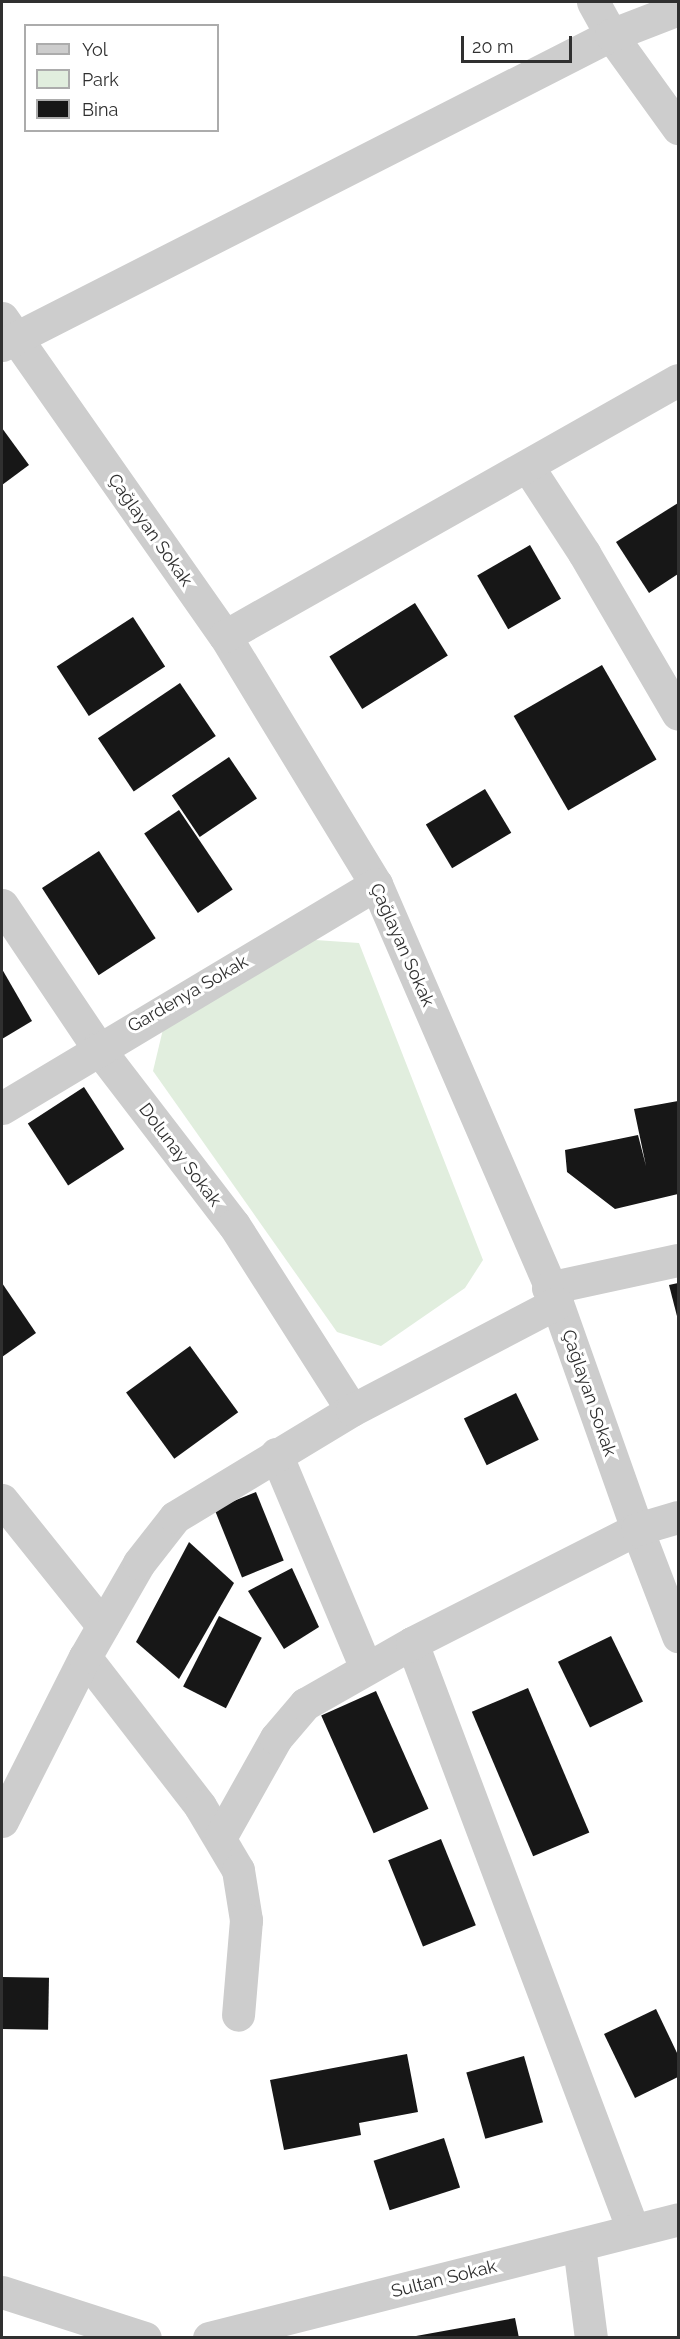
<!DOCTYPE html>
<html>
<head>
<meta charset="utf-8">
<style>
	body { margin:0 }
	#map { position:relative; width:680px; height:2339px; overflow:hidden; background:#fff; font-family:Raleway,sans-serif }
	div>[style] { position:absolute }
	.green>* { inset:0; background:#e1eede }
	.building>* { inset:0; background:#171717; transform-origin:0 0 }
	.street>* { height:33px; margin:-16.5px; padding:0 16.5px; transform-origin:16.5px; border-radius:16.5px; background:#cdcdcd }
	span { translate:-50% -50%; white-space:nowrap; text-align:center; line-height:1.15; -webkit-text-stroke:6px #fff; paint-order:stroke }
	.street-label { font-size:18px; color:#303030 }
	.frame { position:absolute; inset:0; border:3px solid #303030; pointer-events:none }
	.legend { position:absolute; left:24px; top:24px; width:195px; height:108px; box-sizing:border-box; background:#fff; border:2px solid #acacac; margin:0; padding:8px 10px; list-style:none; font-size:18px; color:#303030 }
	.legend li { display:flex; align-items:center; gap:12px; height:30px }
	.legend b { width:30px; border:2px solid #acacac }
	.scale { position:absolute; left:461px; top:36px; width:111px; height:27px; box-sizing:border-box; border:3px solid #303030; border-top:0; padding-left:8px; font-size:18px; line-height:21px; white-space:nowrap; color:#303030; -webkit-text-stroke:4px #fff; paint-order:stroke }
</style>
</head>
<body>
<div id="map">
	<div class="green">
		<i style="clip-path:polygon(301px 939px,359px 943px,483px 1260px,465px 1288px,381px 1346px,337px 1332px,153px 1071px,164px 1025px)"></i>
	</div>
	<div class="building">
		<i style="clip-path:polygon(2px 428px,29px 465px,2px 485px)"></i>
		<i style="clip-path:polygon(678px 503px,678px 574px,649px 593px,616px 542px)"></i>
		<i style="left:530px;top:545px;width:62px;height:61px;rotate:60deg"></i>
		<i style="left:415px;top:603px;width:62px;height:101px;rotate:58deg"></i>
		<i style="left:133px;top:617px;width:59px;height:91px;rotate:57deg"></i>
		<i style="left:602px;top:665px;width:109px;height:102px;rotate:60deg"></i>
		<i style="left:180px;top:683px;width:64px;height:99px;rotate:56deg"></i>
		<i style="left:229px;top:757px;width:50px;height:69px;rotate:56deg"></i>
		<i style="left:485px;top:789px;width:51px;height:69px;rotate:59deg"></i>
		<i style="left:179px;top:810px;width:96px;height:42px;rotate:56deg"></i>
		<i style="left:99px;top:851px;width:104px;height:68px;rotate:57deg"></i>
		<i style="clip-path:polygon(2px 969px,32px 1021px,2px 1039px)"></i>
		<i style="left:84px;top:1087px;width:74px;height:67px;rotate:57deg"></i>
		<i style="clip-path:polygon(678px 1101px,678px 1194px,615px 1209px,567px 1172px,565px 1150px,638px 1135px,646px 1166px,634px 1109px)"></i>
		<i style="clip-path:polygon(2px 1283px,36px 1333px,2px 1357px)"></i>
		<i style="clip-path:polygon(678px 1283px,678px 1320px,669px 1285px)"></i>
		<i style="left:190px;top:1346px;width:82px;height:79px;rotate:54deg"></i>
		<i style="left:516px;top:1393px;width:52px;height:58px;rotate:64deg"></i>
		<i style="left:256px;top:1492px;width:74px;height:45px;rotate:68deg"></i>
		<i style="clip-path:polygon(189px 1542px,234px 1583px,179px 1679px,136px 1642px)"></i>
		<i style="clip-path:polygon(292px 1568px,319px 1627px,284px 1649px,248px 1591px)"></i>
		<i style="left:219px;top:1616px;width:48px;height:79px;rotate:27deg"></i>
		<i style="left:611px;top:1636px;width:73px;height:59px;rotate:64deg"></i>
		<i style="left:528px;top:1688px;width:157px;height:61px;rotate:67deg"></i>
		<i style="left:376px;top:1691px;width:129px;height:60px;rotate:66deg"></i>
		<i style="left:441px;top:1839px;width:93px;height:57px;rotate:68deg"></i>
		<i style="left:2px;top:1977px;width:47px;height:52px;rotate:1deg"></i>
		<i style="clip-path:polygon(656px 2009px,678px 2055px,678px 2077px,635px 2098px,604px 2034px)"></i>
		<i style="clip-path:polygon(407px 2054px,418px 2112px,359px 2123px,361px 2135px,284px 2150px,270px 2080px)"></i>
		<i style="left:524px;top:2056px;width:69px;height:60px;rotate:74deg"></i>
		<i style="left:444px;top:2138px;width:52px;height:74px;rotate:72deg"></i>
		<i style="clip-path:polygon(515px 2318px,519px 2338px,416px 2338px,416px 2336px)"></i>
	</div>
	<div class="street">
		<i style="left:593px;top:2px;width:38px;rotate:61deg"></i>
		<i style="left:611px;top:35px;width:115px;rotate:54.2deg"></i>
		<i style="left:2px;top:318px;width:388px;rotate:55deg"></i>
		<i style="left:225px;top:636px;width:290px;rotate:58.7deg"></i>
		<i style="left:376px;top:884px;width:456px;rotate:66.6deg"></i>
		<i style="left:557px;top:1303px;width:240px;rotate:70.5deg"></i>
		<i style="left:637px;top:1529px;width:115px;rotate:69deg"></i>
		<i style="left:2px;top:345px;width:683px;rotate:-26.98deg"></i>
		<i style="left:611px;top:35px;width:72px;rotate:-21.2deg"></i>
		<i style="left:528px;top:467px;width:103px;rotate:56.9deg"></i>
		<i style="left:584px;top:553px;width:186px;rotate:59.7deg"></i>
		<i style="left:225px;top:636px;width:520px;rotate:-29.47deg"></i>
		<i style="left:2px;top:905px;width:172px;rotate:56.1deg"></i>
		<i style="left:98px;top:1048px;width:223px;rotate:52.5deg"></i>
		<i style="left:234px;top:1225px;width:219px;rotate:57.5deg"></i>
		<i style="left:2px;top:1108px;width:436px;rotate:-30.9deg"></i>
		<i style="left:548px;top:1288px;width:133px;rotate:-12.2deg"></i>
		<i style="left:276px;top:1454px;width:232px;rotate:67.2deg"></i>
		<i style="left:2px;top:1500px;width:161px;rotate:51.3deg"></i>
		<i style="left:412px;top:1643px;width:627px;rotate:69.37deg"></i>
		<i style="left:85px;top:1657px;width:188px;rotate:52.3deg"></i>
		<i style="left:200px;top:1806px;width:74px;rotate:59.3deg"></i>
		<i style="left:238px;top:1870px;width:51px;rotate:80.9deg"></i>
		<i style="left:246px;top:1920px;width:95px;rotate:94.8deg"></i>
		<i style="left:2px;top:1821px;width:184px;rotate:-63.2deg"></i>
		<i style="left:85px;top:1657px;width:108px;rotate:-60.1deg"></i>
		<i style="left:139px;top:1563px;width:58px;rotate:-52deg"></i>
		<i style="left:175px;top:1517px;width:207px;rotate:-31.2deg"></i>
		<i style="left:352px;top:1410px;width:231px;rotate:-27.6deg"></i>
		<i style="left:221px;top:1836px;width:112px;rotate:-60.7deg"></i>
		<i style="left:276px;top:1738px;width:45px;rotate:-49.5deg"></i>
		<i style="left:305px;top:1704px;width:123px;rotate:-29.7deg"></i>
		<i style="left:412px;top:1643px;width:252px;rotate:-26.9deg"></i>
		<i style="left:637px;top:1529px;width:43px;rotate:-16.3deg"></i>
		<i style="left:579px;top:2246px;width:93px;rotate:82.6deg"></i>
		<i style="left:2px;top:2292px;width:150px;rotate:17.8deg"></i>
		<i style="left:209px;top:2338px;width:484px;rotate:-14.2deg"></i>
	</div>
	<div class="street-label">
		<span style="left:150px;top:530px;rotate:55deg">Çağlayan Sokak</span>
		<span style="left:402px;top:945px;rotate:66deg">Çağlayan Sokak</span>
		<span style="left:188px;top:994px;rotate:-30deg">Gardenya Sokak</span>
		<span style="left:180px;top:1155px;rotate:53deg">Dolunay Sokak</span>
		<span style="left:589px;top:1393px;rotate:71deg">Çağlayan Sokak</span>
		<span style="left:444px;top:2279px;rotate:-14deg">Sultan Sokak</span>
	</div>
	<div class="frame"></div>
	<ul class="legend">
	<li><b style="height:8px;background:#cdcdcd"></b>Yol</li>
	<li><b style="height:16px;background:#e1eede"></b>Park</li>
	<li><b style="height:16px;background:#171717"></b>Bina</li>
	</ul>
	<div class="scale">20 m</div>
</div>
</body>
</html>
